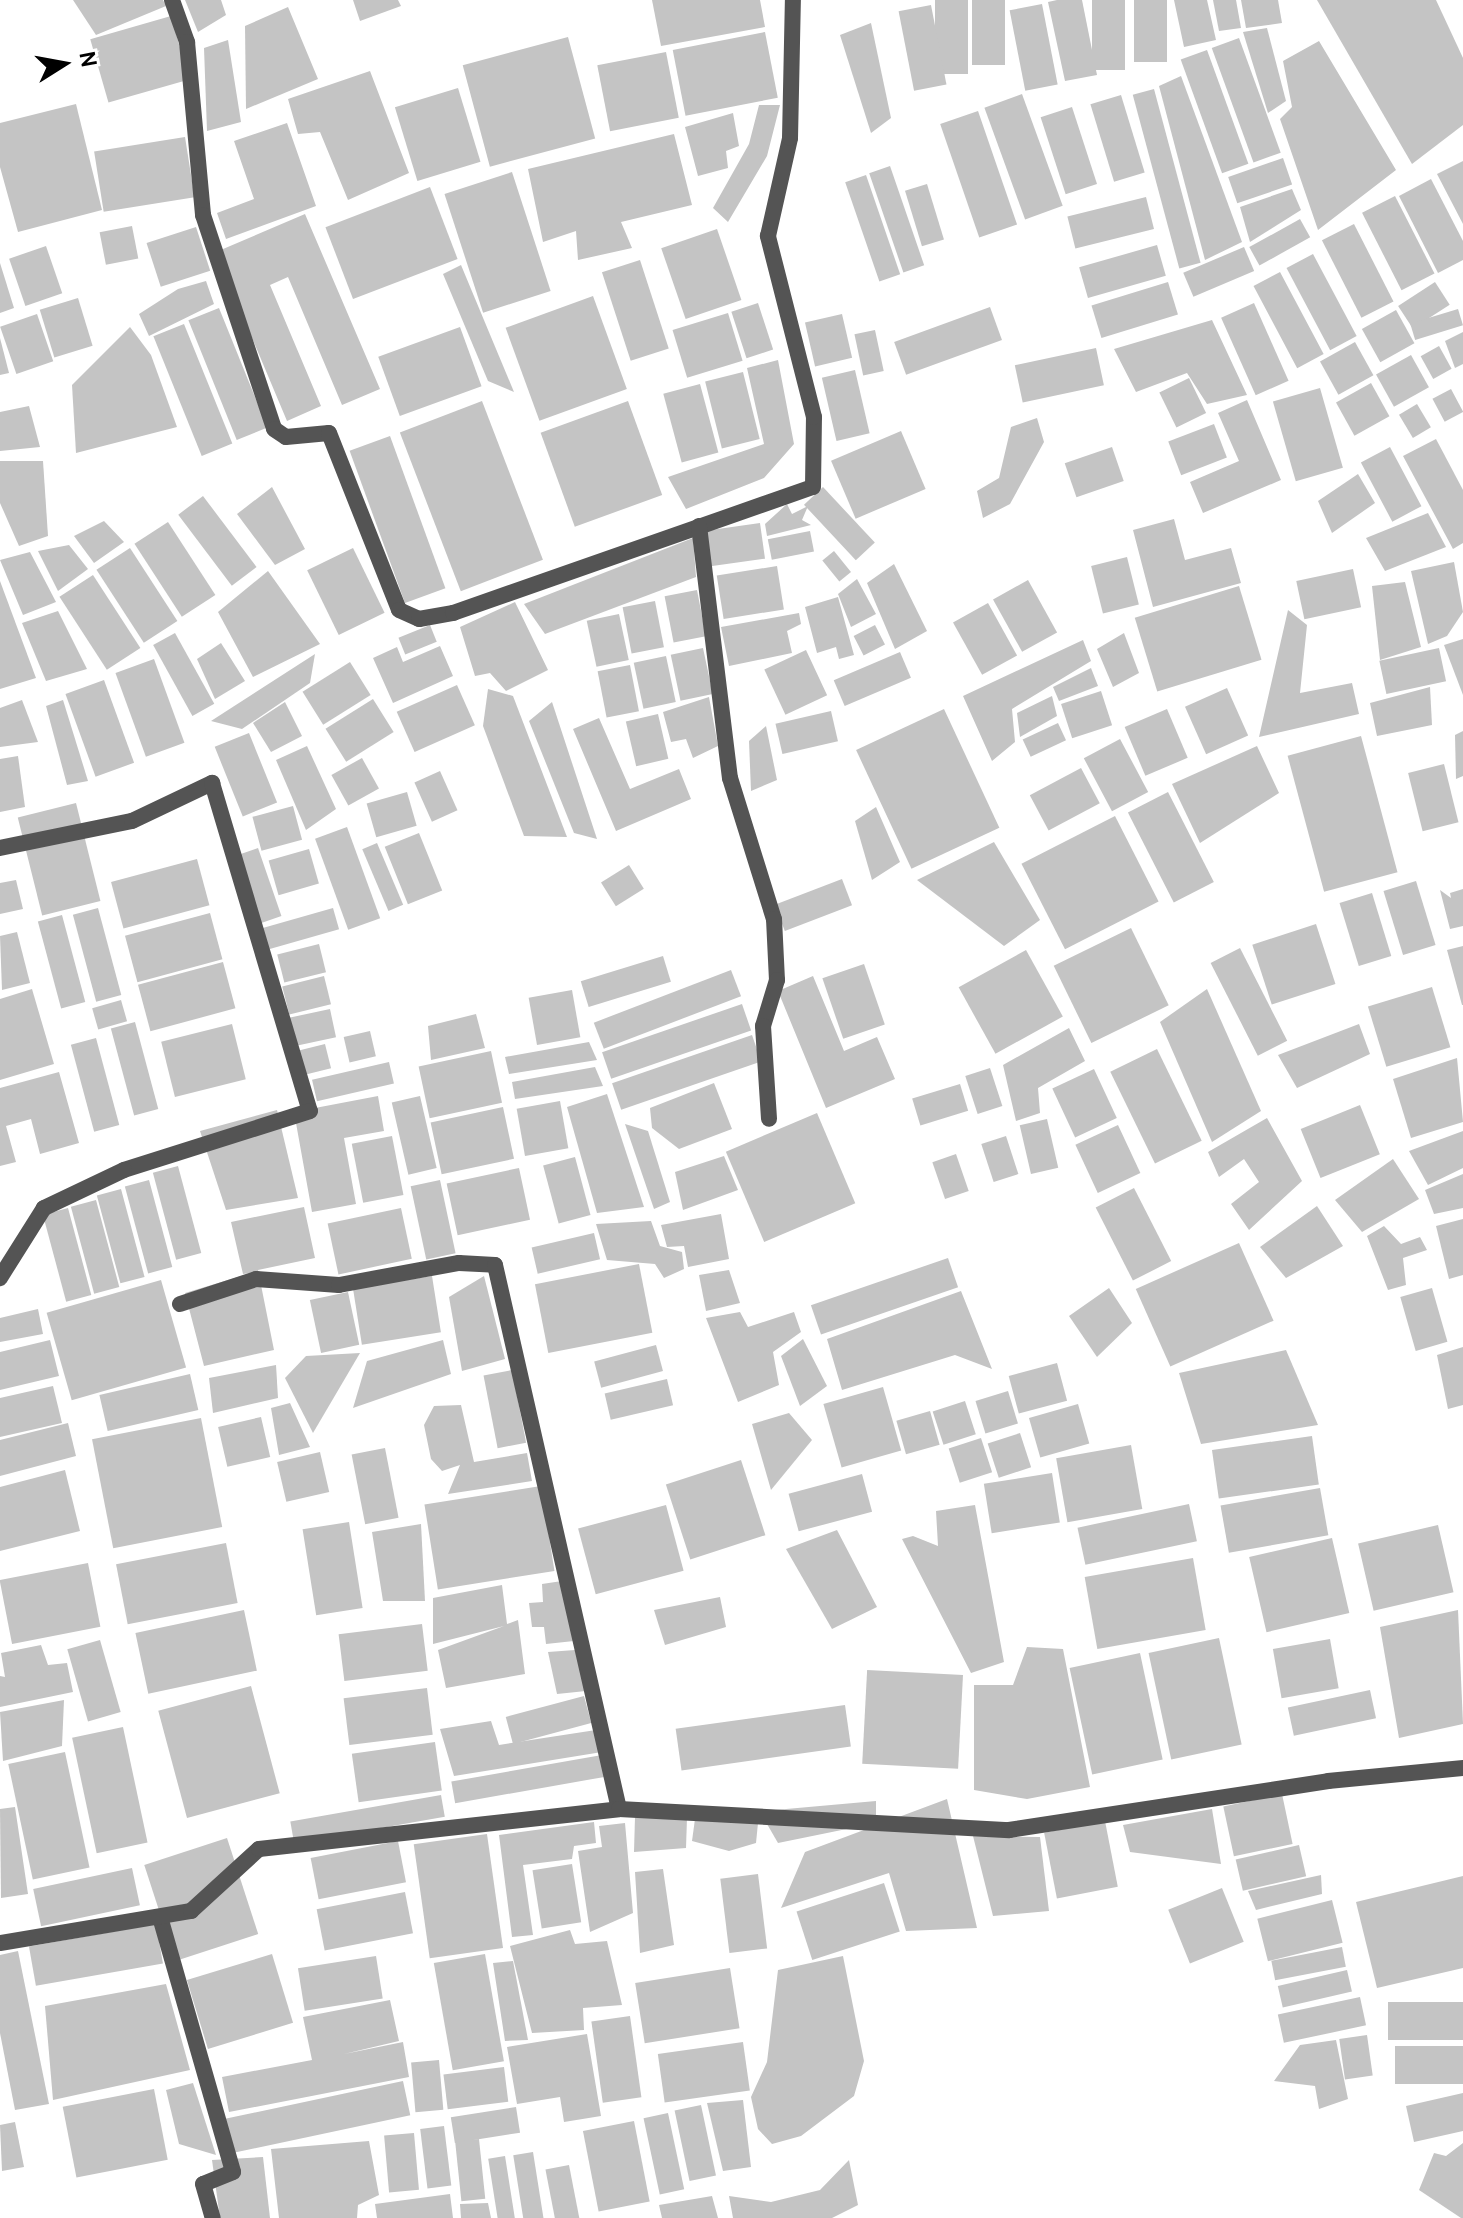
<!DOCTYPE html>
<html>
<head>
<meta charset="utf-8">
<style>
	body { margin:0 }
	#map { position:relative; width:1463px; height:2218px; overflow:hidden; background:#fff; font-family:Cabin,sans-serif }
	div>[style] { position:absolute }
	.building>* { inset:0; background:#c4c4c4; transform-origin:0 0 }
	.minor>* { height:16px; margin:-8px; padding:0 8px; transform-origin:8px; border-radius:8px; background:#545454 }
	span { translate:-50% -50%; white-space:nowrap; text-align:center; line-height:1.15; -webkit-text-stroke:8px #fff; paint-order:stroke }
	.north { position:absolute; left:24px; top:24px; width:80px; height:80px; -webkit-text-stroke:6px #fff; paint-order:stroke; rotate:79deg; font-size:22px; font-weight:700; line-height:32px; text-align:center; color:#000 }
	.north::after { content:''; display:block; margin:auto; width:28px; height:36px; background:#000; clip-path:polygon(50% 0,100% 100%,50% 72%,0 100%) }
</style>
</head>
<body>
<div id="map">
	<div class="building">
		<i style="clip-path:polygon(73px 0,163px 0,166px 6px,96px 35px)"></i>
		<i style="clip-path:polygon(185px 0,221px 0,226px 15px,198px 32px)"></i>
		<i style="clip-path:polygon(353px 0,398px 0,401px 6px,360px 21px)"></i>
		<i style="clip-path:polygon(652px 0,760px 0,765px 27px,661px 46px)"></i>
		<i style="left:935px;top:0;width:33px;height:74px"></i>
		<i style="left:972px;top:0;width:33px;height:65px"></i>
		<i style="clip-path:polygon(1057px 0,1082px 0,1097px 75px,1065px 81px,1048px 2px)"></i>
		<i style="left:1092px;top:0;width:33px;height:70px"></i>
		<i style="left:1134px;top:0;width:33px;height:62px"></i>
		<i style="clip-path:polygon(1174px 0,1207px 0,1216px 40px,1184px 47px)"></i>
		<i style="clip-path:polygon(1213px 0,1236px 0,1241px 28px,1219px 31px)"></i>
		<i style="clip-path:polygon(1241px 0,1278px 0,1282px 23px,1246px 28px)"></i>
		<i style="clip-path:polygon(1317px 0,1436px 0,1463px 58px,1463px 125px,1412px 164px)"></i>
		<i style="left:1042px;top:4px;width:82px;height:33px;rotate:79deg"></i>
		<i style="left:931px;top:5px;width:81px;height:33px;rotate:79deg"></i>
		<i style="clip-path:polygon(288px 7px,318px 79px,246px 109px,245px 26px)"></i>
		<i style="left:171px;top:16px;width:66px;height:84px;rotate:74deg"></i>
		<i style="clip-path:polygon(871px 23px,891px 118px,871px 133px,840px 35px)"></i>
		<i style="clip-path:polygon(1267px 28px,1286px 101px,1268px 113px,1243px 32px)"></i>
		<i style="left:765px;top:32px;width:67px;height:94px;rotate:79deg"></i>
		<i style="left:568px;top:37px;width:105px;height:109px;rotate:75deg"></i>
		<i style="left:1239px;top:38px;width:122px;height:29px;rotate:70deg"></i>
		<i style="clip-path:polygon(228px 40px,241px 122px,207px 131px,204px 48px)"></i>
		<i style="clip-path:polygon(1319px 41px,1396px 170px,1318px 230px,1280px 119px,1292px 107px,1283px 61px)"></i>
		<i style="left:1207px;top:50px;width:121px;height:28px;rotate:70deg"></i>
		<i style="left:666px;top:52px;width:67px;height:70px;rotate:79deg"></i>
		<i style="clip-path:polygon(370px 71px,409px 173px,348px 200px,320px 132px,298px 134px,288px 99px)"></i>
		<i style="clip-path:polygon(1181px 76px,1242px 242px,1205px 260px,1159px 86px)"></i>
		<i style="left:458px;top:88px;width:77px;height:66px;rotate:73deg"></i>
		<i style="left:1154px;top:89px;width:180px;height:22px;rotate:75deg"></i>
		<i style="left:1022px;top:94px;width:119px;height:40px;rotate:70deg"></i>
		<i style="left:1121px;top:95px;width:81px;height:32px;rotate:73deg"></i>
		<i style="clip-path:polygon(76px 104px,102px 210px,18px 232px,0 167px,0 123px)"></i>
		<i style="clip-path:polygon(759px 105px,780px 105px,767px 156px,728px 222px,713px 208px,749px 144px)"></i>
		<i style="left:1072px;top:107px;width:81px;height:33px;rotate:72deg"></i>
		<i style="left:978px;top:111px;width:120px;height:40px;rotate:71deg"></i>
		<i style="clip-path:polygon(733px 113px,739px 146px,726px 151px,728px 168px,698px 176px,685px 127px)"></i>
		<i style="clip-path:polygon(287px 123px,316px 206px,226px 239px,217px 213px,254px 199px,234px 141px)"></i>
		<i style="clip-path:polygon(674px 134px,692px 205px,621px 222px,632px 248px,578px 260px,576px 231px,543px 242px,528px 169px)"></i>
		<i style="left:185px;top:137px;width:61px;height:92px;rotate:81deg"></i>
		<i style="left:1283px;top:158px;width:28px;height:58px;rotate:71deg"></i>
		<i style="clip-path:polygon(1463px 161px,1463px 224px,1437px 174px)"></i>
		<i style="left:890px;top:166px;width:105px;height:22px;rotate:71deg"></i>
		<i style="left:512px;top:172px;width:125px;height:71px;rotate:72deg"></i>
		<i style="left:866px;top:175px;width:105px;height:22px;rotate:71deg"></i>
		<i style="clip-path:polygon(1431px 179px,1463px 241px,1463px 260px,1438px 273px,1399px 196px)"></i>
		<i style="left:927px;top:184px;width:58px;height:23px;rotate:73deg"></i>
		<i style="left:430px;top:187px;width:77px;height:112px;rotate:69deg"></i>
		<i style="clip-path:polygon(1292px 189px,1301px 210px,1250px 242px,1240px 207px)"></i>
		<i style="left:1395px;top:196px;width:87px;height:37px;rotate:63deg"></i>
		<i style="left:1146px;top:197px;width:33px;height:81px;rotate:76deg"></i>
		<i style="clip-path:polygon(305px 214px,380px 389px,342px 405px,288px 277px,270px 285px,321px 406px,287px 421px,216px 252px)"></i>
		<i style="left:1300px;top:219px;width:21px;height:58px;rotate:61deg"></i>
		<i style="left:1354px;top:224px;width:87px;height:36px;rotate:63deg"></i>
		<i style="left:132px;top:226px;width:33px;height:33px;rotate:79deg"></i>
		<i style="left:196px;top:227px;width:46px;height:52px;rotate:72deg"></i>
		<i style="left:717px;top:229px;width:75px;height:59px;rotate:71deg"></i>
		<i style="left:1157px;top:245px;width:32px;height:81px;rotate:74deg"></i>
		<i style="left:46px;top:246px;width:50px;height:39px;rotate:71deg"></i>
		<i style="left:1244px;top:247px;width:26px;height:66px;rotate:67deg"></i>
		<i style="left:1313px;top:254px;width:93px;height:30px;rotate:62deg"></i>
		<i style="left:640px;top:260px;width:93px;height:40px;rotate:72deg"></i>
		<i style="clip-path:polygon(0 263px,14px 308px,0 313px)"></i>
		<i style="clip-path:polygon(461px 265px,514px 392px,488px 381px,443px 274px)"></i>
		<i style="left:1280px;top:272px;width:93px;height:30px;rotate:62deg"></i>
		<i style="clip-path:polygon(206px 281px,214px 304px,149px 336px,139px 314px,178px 289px)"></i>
		<i style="left:1168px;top:282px;width:34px;height:80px;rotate:73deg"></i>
		<i style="left:1435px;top:282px;width:27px;height:44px;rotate:57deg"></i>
		<i style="left:593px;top:296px;width:99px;height:93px;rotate:70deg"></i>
		<i style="left:78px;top:298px;width:50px;height:40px;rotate:73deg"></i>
		<i style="left:758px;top:303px;width:49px;height:28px;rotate:72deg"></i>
		<i style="left:1254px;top:303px;width:85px;height:36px;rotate:66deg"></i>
		<i style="left:990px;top:307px;width:35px;height:102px;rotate:70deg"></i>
		<i style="left:219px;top:308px;width:129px;height:33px;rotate:68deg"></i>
		<i style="left:1458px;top:309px;width:17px;height:50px;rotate:73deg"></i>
		<i style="left:1396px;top:310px;width:38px;height:39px;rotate:61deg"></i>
		<i style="left:728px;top:313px;width:50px;height:58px;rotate:73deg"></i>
		<i style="left:37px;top:314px;width:50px;height:39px;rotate:71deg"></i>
		<i style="left:842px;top:314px;width:45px;height:38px;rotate:77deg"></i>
		<i style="clip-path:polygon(1212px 320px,1247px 395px,1207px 404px,1187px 373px,1136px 392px,1114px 349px)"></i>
		<i style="left:184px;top:324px;width:129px;height:33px;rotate:68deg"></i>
		<i style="clip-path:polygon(130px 327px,151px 355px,177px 427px,76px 453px,72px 385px)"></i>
		<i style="left:460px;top:327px;width:63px;height:87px;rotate:70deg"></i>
		<i style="left:875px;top:330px;width:42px;height:21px;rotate:78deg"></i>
		<i style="clip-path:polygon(1463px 332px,1463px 364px,1455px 368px,1445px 341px)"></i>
		<i style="clip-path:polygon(0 338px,9px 373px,0 375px)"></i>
		<i style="left:1355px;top:342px;width:38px;height:40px;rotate:61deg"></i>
		<i style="left:1439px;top:346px;width:26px;height:21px;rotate:61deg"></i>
		<i style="left:1096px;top:348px;width:38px;height:83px;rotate:78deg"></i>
		<i style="left:1411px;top:355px;width:37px;height:40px;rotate:61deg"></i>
		<i style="clip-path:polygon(778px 360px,794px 444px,764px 478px,686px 509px,668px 477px,764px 444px,747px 368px)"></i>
		<i style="left:855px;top:370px;width:65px;height:34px;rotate:77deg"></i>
		<i style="left:743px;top:372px;width:69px;height:39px;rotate:76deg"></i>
		<i style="left:1189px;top:378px;width:39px;height:33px;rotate:64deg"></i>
		<i style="left:1371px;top:383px;width:38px;height:40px;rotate:61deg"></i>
		<i style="left:700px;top:384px;width:71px;height:38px;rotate:75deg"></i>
		<i style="left:1320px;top:388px;width:83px;height:49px;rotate:74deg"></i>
		<i style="left:1451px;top:389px;width:26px;height:21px;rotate:62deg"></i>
		<i style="clip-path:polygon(1247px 400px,1281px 480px,1203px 513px,1190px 482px,1239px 461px,1218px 413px)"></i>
		<i style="left:482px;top:401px;width:170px;height:88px;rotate:69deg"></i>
		<i style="left:628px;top:401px;width:100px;height:93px;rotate:70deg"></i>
		<i style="left:1417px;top:404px;width:27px;height:21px;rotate:59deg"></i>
		<i style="clip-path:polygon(29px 406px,40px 447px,0 451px,0 412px)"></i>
		<i style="clip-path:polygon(1037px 418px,1044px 442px,1010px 504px,983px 518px,977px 491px,999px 478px,1011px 427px)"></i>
		<i style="left:1214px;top:424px;width:36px;height:49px;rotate:69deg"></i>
		<i style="left:901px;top:431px;width:63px;height:76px;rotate:67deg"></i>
		<i style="left:390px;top:436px;width:162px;height:43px;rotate:70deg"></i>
		<i style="clip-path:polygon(1436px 439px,1463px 490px,1463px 543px,1453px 549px,1403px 456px)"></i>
		<i style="left:1112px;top:447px;width:36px;height:50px;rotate:71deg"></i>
		<i style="left:1390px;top:447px;width:67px;height:33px;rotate:62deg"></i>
		<i style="clip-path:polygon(0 461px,43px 461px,48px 536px,19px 546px,0 503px)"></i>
		<i style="clip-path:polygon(1358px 474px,1375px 503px,1332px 533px,1318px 501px)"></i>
		<i style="clip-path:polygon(272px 487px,305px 549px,275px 565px,237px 514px)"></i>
		<i style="left:823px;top:487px;width:76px;height:26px;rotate:47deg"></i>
		<i style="left:203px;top:496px;width:89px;height:31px;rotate:53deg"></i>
		<i style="clip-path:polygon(787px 504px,792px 514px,808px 506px,802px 520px,811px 525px,767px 536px,765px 524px)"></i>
		<i style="clip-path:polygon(1428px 513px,1446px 547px,1385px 571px,1366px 538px)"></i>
		<i style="clip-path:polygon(1174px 519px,1185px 560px,1231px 548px,1241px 583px,1153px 607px,1133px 530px)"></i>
		<i style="clip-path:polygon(104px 521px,124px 542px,94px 563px,74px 536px)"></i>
		<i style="left:168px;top:522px;width:87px;height:40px;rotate:57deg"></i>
		<i style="left:760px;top:523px;width:36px;height:55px;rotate:82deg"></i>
		<i style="left:810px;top:531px;width:21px;height:43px;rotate:79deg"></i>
		<i style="clip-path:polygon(693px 538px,696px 577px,545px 634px,524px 604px)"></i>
		<i style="clip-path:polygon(69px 545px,88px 569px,58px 591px,38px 551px)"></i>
		<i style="left:130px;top:548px;width:87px;height:40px;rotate:57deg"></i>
		<i style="left:353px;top:548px;width:72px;height:51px;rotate:64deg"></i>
		<i style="left:834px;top:551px;width:27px;height:15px;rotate:51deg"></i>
		<i style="clip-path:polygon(30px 552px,56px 602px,23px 615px,0 560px)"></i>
		<i style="left:1127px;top:557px;width:49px;height:37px;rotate:76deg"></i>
		<i style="clip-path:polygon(1454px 562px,1463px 612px,1447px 636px,1428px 644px,1411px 571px)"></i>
		<i style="clip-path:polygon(894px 564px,927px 631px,895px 649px,867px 583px)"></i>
		<i style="left:777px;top:566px;width:44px;height:61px;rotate:81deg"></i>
		<i style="left:1353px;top:569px;width:39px;height:58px;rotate:78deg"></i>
		<i style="clip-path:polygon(268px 571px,320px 644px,253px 677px,218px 612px)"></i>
		<i style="left:93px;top:575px;width:87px;height:40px;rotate:57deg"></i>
		<i style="clip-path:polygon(857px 579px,876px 614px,851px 627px,838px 594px)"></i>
		<i style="left:1028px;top:580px;width:60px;height:40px;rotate:61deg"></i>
		<i style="clip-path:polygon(0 581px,36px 678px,0 689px)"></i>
		<i style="clip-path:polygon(1405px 582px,1421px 647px,1380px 660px,1372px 586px)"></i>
		<i style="left:1239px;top:586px;width:77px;height:109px;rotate:73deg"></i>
		<i style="left:697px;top:590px;width:47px;height:33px;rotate:79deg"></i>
		<i style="clip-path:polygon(838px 597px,854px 655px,839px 659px,836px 647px,817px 653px,805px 607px)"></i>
		<i style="left:655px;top:601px;width:47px;height:33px;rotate:79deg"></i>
		<i style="clip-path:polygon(515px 602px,548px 670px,506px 691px,490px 673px,475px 676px,460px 627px)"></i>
		<i style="left:988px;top:603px;width:60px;height:40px;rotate:61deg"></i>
		<i style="clip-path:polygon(1288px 610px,1307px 625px,1300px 693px,1352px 683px,1359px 714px,1259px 737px)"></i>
		<i style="clip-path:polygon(58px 611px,87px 669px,46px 681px,22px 623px)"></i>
		<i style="clip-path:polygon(799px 613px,801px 624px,787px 631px,792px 653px,729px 666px,721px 627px)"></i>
		<i style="left:619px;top:614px;width:47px;height:33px;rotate:78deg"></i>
		<i style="left:430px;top:625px;width:18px;height:34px;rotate:68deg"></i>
		<i style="left:875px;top:625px;width:22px;height:24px;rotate:63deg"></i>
		<i style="left:175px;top:633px;width:81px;height:25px;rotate:61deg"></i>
		<i style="clip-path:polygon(1124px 633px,1139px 673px,1113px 687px,1097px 649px)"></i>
		<i style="clip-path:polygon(1463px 639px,1463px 695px,1444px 645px)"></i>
		<i style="clip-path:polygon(1083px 640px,1091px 661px,1012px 709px,1015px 742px,992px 761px,963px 696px)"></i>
		<i style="clip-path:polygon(221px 643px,245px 681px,215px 699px,197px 659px)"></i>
		<i style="clip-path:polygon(440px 646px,453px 676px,393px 703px,373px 658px,397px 647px,403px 662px)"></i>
		<i style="left:703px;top:648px;width:47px;height:33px;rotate:78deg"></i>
		<i style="left:1439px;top:648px;width:34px;height:61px;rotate:78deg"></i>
		<i style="left:806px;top:650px;width:50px;height:46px;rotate:65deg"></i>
		<i style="left:900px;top:652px;width:28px;height:72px;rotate:67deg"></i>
		<i style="clip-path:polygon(315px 654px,310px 683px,242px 729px,211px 721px)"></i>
		<i style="left:666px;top:656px;width:47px;height:33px;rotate:78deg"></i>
		<i style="left:154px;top:659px;width:89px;height:41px;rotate:70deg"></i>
		<i style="left:350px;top:662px;width:39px;height:56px;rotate:58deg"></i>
		<i style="left:630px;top:665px;width:47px;height:33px;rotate:79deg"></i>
		<i style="clip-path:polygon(1091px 668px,1098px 686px,1059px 701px,1053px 687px)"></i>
		<i style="left:104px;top:680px;width:88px;height:41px;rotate:70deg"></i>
		<i style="left:457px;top:685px;width:44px;height:66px;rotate:66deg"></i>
		<i style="clip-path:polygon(1430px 687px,1432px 725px,1377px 736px,1370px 703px)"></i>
		<i style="left:1227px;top:688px;width:52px;height:46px;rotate:66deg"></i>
		<i style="clip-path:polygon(488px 689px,513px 696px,567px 837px,524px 836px,483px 726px)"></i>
		<i style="left:1101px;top:691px;width:36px;height:42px;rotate:72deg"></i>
		<i style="clip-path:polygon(1052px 696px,1057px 716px,1020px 737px,1017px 713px)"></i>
		<i style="clip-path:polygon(709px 697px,718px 746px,693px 758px,686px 739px,671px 742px,663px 712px)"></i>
		<i style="left:373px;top:699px;width:39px;height:56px;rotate:58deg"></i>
		<i style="clip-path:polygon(22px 700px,38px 742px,0 747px,0 708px)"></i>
		<i style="clip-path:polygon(63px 700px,88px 781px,67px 785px,46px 706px)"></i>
		<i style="clip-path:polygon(285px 702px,302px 736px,271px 752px,253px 723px)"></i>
		<i style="clip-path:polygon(552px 702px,597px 839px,574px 833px,529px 721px)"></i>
		<i style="left:944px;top:709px;width:131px;height:97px;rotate:65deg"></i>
		<i style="left:1167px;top:709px;width:53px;height:46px;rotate:67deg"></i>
		<i style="left:831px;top:711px;width:31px;height:57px;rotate:77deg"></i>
		<i style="left:658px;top:714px;width:46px;height:33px;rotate:77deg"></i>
		<i style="clip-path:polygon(599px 718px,630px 789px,679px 769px,691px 799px,616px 831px,573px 729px)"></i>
		<i style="left:1058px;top:723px;width:19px;height:39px;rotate:65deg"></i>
		<i style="clip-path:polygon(766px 726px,777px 780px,751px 791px,749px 741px)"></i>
		<i style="clip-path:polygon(1463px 731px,1463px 776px,1456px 779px,1455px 735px)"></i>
		<i style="left:249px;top:733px;width:75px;height:37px;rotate:68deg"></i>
		<i style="left:1361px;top:736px;width:141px;height:76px;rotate:75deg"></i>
		<i style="left:1120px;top:739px;width:60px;height:41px;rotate:62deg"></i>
		<i style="clip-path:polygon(307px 746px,336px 809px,306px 830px,276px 760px)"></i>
		<i style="clip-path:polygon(1257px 746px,1279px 793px,1200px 843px,1172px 784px)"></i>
		<i style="clip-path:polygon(18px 756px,25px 807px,0 812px,0 759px)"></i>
		<i style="left:362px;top:758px;width:35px;height:35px;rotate:61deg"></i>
		<i style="left:1444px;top:764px;width:60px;height:37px;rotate:76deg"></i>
		<i style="left:1081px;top:768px;width:40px;height:58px;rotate:62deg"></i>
		<i style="left:440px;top:771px;width:43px;height:28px;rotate:66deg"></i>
		<i style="left:407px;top:792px;width:35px;height:42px;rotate:74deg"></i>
		<i style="left:1168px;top:792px;width:101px;height:45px;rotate:63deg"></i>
		<i style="left:76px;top:803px;width:101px;height:60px;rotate:76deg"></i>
		<i style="left:293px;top:806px;width:35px;height:42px;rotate:75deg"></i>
		<i style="clip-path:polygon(876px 807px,900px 862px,872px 880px,855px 821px)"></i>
		<i style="left:1115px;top:816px;width:96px;height:105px;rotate:63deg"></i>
		<i style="left:347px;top:827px;width:97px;height:34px;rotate:70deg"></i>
		<i style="left:419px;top:833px;width:62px;height:37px;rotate:68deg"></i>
		<i style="clip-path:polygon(994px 842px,1040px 920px,1004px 946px,917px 880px)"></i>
		<i style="left:377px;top:843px;width:67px;height:16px;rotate:67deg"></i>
		<i style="left:258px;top:848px;width:72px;height:22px;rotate:71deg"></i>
		<i style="left:309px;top:849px;width:36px;height:42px;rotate:74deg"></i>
		<i style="left:197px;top:859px;width:48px;height:89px;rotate:75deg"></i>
		<i style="left:629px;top:865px;width:28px;height:33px;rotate:58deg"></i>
		<i style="left:842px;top:879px;width:28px;height:72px;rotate:69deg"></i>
		<i style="clip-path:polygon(16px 880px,23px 909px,0 914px,0 883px)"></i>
		<i style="left:1416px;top:881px;width:67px;height:34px;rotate:73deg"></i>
		<i style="clip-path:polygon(1463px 889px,1463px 926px,1450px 929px,1440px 890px,1451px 898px,1450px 893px)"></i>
		<i style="left:1372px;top:893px;width:66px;height:34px;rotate:73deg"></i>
		<i style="left:98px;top:908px;width:90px;height:26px;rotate:75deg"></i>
		<i style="left:333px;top:908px;width:22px;height:73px;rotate:74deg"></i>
		<i style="left:210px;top:913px;width:48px;height:88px;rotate:75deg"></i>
		<i style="left:62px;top:915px;width:90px;height:25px;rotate:75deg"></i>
		<i style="left:1316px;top:924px;width:63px;height:67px;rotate:72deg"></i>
		<i style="left:1131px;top:928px;width:86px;height:86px;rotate:64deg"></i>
		<i style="clip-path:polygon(17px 932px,30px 983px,2px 990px,0 936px)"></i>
		<i style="left:319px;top:944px;width:29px;height:43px;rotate:76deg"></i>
		<i style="clip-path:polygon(1463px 946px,1463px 1005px,1462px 1005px,1447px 950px)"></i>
		<i style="left:1240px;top:948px;width:104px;height:33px;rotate:63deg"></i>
		<i style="left:1026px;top:950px;width:76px;height:77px;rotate:61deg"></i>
		<i style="left:663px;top:956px;width:27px;height:86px;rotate:73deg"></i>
		<i style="left:223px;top:962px;width:48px;height:88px;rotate:75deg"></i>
		<i style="left:864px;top:964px;width:64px;height:44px;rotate:71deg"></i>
		<i style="left:731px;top:970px;width:28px;height:147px;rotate:69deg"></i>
		<i style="left:324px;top:976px;width:29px;height:43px;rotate:76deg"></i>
		<i style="clip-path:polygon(813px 976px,844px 1051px,877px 1037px,895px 1079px,826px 1108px,778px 991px)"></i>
		<i style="left:1432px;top:987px;width:63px;height:67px;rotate:73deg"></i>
		<i style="clip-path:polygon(32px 989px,54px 1064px,0 1080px,0 999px)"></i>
		<i style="clip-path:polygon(1207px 989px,1261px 1111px,1212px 1142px,1160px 1022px)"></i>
		<i style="left:572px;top:990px;width:48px;height:44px;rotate:80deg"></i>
		<i style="left:121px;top:1000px;width:22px;height:30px;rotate:74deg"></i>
		<i style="left:742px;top:1004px;width:28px;height:148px;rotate:71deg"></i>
		<i style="left:330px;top:1009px;width:29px;height:43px;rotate:78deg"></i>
		<i style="clip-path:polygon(476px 1014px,485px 1048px,431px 1060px,428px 1026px)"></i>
		<i style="left:135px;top:1022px;width:90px;height:25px;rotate:75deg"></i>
		<i style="left:232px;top:1024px;width:57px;height:73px;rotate:76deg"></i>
		<i style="clip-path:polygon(1359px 1024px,1370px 1054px,1297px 1088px,1278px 1055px)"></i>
		<i style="clip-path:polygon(1069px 1028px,1085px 1061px,1038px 1088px,1040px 1113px,1016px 1121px,1003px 1065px)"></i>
		<i style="left:370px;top:1031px;width:26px;height:27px;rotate:77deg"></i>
		<i style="left:752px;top:1035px;width:28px;height:148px;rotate:71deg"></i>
		<i style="left:96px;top:1038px;width:90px;height:26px;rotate:75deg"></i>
		<i style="clip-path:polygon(589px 1042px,597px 1060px,509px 1074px,505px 1057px)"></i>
		<i style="left:325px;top:1044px;width:25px;height:27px;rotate:76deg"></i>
		<i style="left:1157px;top:1049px;width:102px;height:52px;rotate:64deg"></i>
		<i style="left:491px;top:1051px;width:53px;height:74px;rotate:78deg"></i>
		<i style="clip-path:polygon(1457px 1058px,1463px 1122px,1411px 1138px,1393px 1079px)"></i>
		<i style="left:389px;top:1062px;width:22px;height:79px;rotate:77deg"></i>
		<i style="clip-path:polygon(595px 1067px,603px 1086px,515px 1099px,512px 1082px)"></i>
		<i style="left:990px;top:1068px;width:40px;height:26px;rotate:72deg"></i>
		<i style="left:1094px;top:1069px;width:54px;height:46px;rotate:65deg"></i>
		<i style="clip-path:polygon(59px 1072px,79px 1143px,40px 1154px,31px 1119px,6px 1126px,16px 1162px,0 1166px,0 1088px)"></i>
		<i style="clip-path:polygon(714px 1083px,732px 1129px,679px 1149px,652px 1128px,650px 1108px)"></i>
		<i style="left:960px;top:1084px;width:28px;height:50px;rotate:73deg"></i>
		<i style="clip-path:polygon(607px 1094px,644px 1207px,597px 1213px,567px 1107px)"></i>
		<i style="clip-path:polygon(378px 1096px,384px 1131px,344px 1138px,356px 1204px,312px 1212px,294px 1112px)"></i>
		<i style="left:420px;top:1096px;width:74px;height:29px;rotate:77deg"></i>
		<i style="left:560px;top:1101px;width:48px;height:44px;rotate:80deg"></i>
		<i style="left:1360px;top:1105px;width:53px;height:64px;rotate:68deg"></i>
		<i style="left:503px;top:1107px;width:53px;height:74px;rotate:78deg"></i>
		<i style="clip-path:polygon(277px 1110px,298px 1198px,226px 1210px,200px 1131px)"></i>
		<i style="left:817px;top:1113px;width:98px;height:99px;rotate:67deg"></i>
		<i style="clip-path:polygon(1267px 1118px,1302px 1181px,1249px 1230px,1231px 1204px,1259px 1182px,1244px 1159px,1219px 1177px,1208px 1152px)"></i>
		<i style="left:1047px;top:1119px;width:50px;height:28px;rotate:77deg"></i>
		<i style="clip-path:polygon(625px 1124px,648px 1131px,670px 1202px,654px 1209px)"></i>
		<i style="left:1118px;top:1125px;width:53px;height:47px;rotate:65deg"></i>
		<i style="clip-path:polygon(1463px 1131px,1463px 1168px,1428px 1185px,1409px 1151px)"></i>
		<i style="left:392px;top:1136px;width:60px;height:41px;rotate:79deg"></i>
		<i style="left:1006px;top:1136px;width:40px;height:26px;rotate:72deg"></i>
		<i style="left:956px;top:1154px;width:39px;height:25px;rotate:71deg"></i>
		<i style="clip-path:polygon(724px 1156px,738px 1190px,683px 1210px,675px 1172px)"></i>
		<i style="left:575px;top:1157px;width:60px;height:33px;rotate:75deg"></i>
		<i style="clip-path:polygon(1393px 1159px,1419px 1199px,1362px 1232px,1335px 1200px)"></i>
		<i style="left:178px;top:1166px;width:90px;height:26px;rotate:75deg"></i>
		<i style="left:519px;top:1168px;width:53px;height:74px;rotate:78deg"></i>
		<i style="clip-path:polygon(1463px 1174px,1463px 1208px,1434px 1214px,1425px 1190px)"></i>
		<i style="left:149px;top:1180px;width:90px;height:25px;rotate:75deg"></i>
		<i style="left:440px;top:1180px;width:75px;height:30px;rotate:78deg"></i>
		<i style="left:1134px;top:1188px;width:82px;height:43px;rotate:63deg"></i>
		<i style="left:121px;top:1189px;width:91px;height:25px;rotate:75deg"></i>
		<i style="left:96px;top:1200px;width:90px;height:26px;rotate:75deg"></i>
		<i style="clip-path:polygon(1317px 1206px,1343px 1246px,1286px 1278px,1260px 1247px)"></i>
		<i style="clip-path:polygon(304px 1207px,315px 1258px,258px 1270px,274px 1350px,204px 1366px,185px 1293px,251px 1273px,243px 1274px,231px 1222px)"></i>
		<i style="left:68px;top:1208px;width:90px;height:26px;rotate:75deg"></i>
		<i style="left:401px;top:1208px;width:52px;height:75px;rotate:78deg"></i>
		<i style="clip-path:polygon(721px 1214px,729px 1259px,688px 1267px,684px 1246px,667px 1247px,661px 1225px)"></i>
		<i style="clip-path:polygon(1463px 1219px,1463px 1275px,1449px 1279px,1436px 1226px)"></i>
		<i style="clip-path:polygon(651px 1221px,660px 1246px,682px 1252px,684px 1269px,664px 1278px,655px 1264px,607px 1260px,596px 1224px)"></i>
		<i style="clip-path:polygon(1384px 1226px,1401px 1244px,1420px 1237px,1427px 1250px,1403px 1258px,1406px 1285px,1388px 1290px,1367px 1236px)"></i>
		<i style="left:594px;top:1233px;width:27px;height:64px;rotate:77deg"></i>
		<i style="left:1239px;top:1243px;width:85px;height:113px;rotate:66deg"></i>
		<i style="left:948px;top:1258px;width:31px;height:145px;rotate:71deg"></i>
		<i style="left:639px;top:1264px;width:70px;height:106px;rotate:79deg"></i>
		<i style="clip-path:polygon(729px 1270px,740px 1303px,706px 1311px,699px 1275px)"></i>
		<i style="left:432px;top:1276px;width:57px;height:80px;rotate:81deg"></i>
		<i style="clip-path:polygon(484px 1276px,505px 1359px,462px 1371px,449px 1297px)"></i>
		<i style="left:161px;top:1280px;width:91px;height:119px;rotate:74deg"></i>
		<i style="clip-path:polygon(1109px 1288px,1132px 1323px,1097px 1357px,1069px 1316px)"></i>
		<i style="left:1432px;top:1288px;width:56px;height:33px;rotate:74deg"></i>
		<i style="clip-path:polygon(961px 1291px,992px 1369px,955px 1355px,842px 1390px,827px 1339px)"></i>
		<i style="left:348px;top:1292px;width:54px;height:39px;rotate:78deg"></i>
		<i style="clip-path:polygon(38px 1309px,43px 1334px,0 1342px,0 1318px)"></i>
		<i style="clip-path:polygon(740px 1312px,748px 1327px,794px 1312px,801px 1332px,773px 1352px,779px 1385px,738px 1402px,706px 1318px)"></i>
		<i style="clip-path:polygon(803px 1339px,827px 1386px,800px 1406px,781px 1356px)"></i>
		<i style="clip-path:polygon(50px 1340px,59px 1376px,0 1390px,0 1352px)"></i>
		<i style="clip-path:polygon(443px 1340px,451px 1374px,353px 1408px,367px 1361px)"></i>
		<i style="left:656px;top:1345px;width:27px;height:64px;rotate:75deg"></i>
		<i style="clip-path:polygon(1463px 1347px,1463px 1405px,1448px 1409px,1437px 1355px)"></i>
		<i style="clip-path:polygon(1286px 1350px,1318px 1425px,1201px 1444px,1179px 1373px)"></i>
		<i style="clip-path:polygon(360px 1353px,313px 1433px,285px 1378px,306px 1356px)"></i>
		<i style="left:1057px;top:1363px;width:39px;height:50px;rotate:75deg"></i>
		<i style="clip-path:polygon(276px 1365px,278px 1398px,213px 1413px,209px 1378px)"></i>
		<i style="left:512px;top:1370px;width:74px;height:29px;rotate:79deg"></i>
		<i style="left:190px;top:1374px;width:37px;height:93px;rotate:77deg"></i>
		<i style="left:667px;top:1379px;width:27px;height:64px;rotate:77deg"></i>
		<i style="clip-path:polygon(53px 1386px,62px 1423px,0 1437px,0 1398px)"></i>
		<i style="left:883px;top:1387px;width:66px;height:62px;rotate:74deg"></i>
		<i style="left:1008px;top:1391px;width:34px;height:34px;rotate:73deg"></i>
		<i style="left:965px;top:1401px;width:35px;height:34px;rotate:72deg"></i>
		<i style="clip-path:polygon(290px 1403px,310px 1447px,279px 1455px,271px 1408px)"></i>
		<i style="left:1078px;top:1404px;width:41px;height:51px;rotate:74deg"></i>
		<i style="clip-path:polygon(461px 1405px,474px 1462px,527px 1453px,532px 1481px,448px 1494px,460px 1465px,442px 1471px,431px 1459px,424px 1425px,434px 1406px)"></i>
		<i style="left:930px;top:1411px;width:35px;height:35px;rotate:74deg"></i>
		<i style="clip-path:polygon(789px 1413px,812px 1440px,771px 1490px,752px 1424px)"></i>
		<i style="left:261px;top:1417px;width:41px;height:44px;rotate:77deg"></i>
		<i style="left:201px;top:1418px;width:111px;height:111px;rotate:79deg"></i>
		<i style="clip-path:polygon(68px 1423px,76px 1456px,0 1476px,0 1440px)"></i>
		<i style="left:1020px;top:1433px;width:36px;height:34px;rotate:72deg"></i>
		<i style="left:1312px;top:1436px;width:49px;height:101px;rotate:82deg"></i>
		<i style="left:981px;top:1438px;width:36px;height:34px;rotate:72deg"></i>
		<i style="left:1131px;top:1445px;width:65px;height:76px;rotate:80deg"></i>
		<i style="left:385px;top:1448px;width:71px;height:34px;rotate:79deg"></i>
		<i style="left:320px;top:1452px;width:41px;height:44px;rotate:77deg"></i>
		<i style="left:741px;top:1460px;width:79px;height:79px;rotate:72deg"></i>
		<i style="clip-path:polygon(65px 1470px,80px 1531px,0 1551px,0 1487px)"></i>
		<i style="left:1052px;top:1473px;width:50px;height:69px;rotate:81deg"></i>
		<i style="left:862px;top:1474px;width:39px;height:76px;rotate:75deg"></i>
		<i style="left:541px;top:1486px;width:86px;height:118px;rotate:81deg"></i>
		<i style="left:1320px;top:1488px;width:48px;height:101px;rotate:80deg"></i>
		<i style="left:1189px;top:1504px;width:38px;height:114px;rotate:78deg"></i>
		<i style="left:666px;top:1505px;width:68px;height:91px;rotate:75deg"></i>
		<i style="clip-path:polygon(975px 1505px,1004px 1662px,971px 1673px,902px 1539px,913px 1536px,938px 1546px,936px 1511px)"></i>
		<i style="left:349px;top:1522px;width:87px;height:47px;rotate:81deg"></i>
		<i style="clip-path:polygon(421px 1524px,425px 1601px,383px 1601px,372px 1532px)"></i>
		<i style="left:1438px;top:1525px;width:69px;height:82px;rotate:77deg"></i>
		<i style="clip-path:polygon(837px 1530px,877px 1607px,832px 1629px,786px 1549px)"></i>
		<i style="left:1332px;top:1538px;width:77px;height:85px;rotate:77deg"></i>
		<i style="left:226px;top:1543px;width:61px;height:112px;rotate:79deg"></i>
		<i style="left:1193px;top:1558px;width:73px;height:110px;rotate:80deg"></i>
		<i style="left:88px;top:1563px;width:65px;height:90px;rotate:79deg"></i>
		<i style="clip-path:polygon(562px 1581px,574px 1641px,546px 1644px,544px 1627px,532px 1627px,529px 1603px,543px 1602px,542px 1584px)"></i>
		<i style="clip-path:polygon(502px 1585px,507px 1624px,518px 1620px,525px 1674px,446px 1688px,438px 1650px,504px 1626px,433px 1644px,433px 1598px)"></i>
		<i style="clip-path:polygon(720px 1597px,726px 1627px,665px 1645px,654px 1610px)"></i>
		<i style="left:244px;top:1610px;width:62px;height:111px;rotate:78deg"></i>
		<i style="clip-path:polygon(1458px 1610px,1463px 1724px,1399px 1738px,1380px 1627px)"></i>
		<i style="left:422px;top:1624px;width:47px;height:84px;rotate:83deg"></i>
		<i style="left:1219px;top:1638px;width:109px;height:72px;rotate:78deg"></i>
		<i style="left:1330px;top:1639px;width:50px;height:58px;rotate:80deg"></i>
		<i style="left:100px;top:1640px;width:75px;height:34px;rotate:74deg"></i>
		<i style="clip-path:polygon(41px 1645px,48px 1665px,67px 1663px,73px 1692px,0 1707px,0 1676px,5px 1677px,1px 1653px)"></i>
		<i style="clip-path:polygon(1027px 1647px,1063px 1649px,1090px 1787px,1027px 1799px,974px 1790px,974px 1685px,1013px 1685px)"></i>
		<i style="clip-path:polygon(575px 1650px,586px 1691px,557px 1694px,548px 1652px)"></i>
		<i style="left:1140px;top:1653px;width:109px;height:72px;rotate:78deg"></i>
		<i style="left:963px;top:1675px;width:94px;height:96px;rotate:93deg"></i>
		<i style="left:251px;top:1686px;width:111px;height:96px;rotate:75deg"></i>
		<i style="left:427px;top:1688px;width:47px;height:84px;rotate:83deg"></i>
		<i style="left:1370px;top:1690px;width:29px;height:84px;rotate:78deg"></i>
		<i style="left:584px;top:1696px;width:28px;height:81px;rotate:75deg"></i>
		<i style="clip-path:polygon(64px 1700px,62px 1746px,3px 1761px,0 1712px)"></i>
		<i style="left:845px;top:1705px;width:42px;height:171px;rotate:82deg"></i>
		<i style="clip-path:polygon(491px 1721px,499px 1745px,596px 1730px,602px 1752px,454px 1776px,440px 1729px)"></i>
		<i style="left:123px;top:1727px;width:118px;height:52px;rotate:78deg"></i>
		<i style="left:435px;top:1742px;width:49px;height:84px;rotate:82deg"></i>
		<i style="left:65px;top:1752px;width:118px;height:58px;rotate:78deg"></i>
		<i style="left:602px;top:1755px;width:22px;height:153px;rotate:80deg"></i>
		<i style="left:1282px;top:1794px;width:51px;height:60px;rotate:78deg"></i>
		<i style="left:441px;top:1795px;width:22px;height:153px;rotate:80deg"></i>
		<i style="clip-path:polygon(947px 1799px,977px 1928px,906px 1931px,889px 1873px,781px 1908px,805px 1852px)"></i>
		<i style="clip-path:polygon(876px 1801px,876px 1823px,778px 1843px,767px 1824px,775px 1810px)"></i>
		<i style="clip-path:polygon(15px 1807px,28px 1894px,1px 1898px,0 1809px)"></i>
		<i style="clip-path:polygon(1212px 1809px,1221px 1864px,1130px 1852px,1123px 1825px)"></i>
		<i style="clip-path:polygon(635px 1817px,687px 1818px,686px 1848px,634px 1852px)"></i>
		<i style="clip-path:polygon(695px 1819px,758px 1823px,756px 1843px,729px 1851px,692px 1841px)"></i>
		<i style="left:1105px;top:1821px;width:67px;height:62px;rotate:79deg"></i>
		<i style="clip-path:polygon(594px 1822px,596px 1843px,574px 1846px,572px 1859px,523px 1865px,533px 1935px,512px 1937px,499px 1835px)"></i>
		<i style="clip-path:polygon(625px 1823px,633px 1913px,590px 1932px,578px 1851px,602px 1847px,599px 1826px)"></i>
		<i style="left:487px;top:1834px;width:115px;height:74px;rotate:82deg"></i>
		<i style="clip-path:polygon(973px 1836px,1040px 1837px,1049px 1911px,993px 1916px)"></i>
		<i style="left:227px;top:1838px;width:101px;height:87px;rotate:72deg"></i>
		<i style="left:398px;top:1841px;width:42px;height:89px;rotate:79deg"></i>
		<i style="left:1299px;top:1845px;width:32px;height:65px;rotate:77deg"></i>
		<i style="left:572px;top:1864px;width:59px;height:40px;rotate:81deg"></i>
		<i style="left:132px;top:1868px;width:38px;height:101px;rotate:78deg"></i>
		<i style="clip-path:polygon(663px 1869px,674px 1945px,640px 1953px,635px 1872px)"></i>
		<i style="left:758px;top:1874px;width:75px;height:38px;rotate:83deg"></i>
		<i style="clip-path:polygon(1321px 1875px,1322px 1894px,1256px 1910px,1248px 1891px)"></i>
		<i style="clip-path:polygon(1463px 1876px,1463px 1968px,1377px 1988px,1356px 1902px)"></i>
		<i style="left:884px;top:1883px;width:51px;height:92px;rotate:72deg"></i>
		<i style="left:1222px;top:1888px;width:58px;height:58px;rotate:68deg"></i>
		<i style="left:405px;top:1892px;width:42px;height:90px;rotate:79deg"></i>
		<i style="left:1332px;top:1900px;width:44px;height:77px;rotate:76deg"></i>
		<i style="left:156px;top:1924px;width:40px;height:129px;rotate:80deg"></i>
		<i style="clip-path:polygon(570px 1930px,575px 1944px,607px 1941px,622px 2005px,583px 2008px,584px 2030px,532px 2033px,510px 1946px)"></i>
		<i style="left:1342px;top:1947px;width:20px;height:72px;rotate:79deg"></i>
		<i style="clip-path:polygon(18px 1951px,49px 2104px,15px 2110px,0 2033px,0 1955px)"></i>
		<i style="left:272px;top:1954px;width:72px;height:89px;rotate:73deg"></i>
		<i style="left:485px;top:1954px;width:109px;height:52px;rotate:80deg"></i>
		<i style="left:376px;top:1956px;width:43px;height:79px;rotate:81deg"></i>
		<i style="clip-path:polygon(843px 1956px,864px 2061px,854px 2096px,801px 2136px,772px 2144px,758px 2129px,751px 2097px,767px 2062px,778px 1970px)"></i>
		<i style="clip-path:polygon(513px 1961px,528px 2040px,505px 2041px,493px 1963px)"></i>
		<i style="left:730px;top:1968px;width:61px;height:96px;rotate:81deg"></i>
		<i style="left:1347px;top:1970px;width:22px;height:71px;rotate:77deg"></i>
		<i style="clip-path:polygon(166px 1984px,190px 2070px,53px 2100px,45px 2006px)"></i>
		<i style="left:1360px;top:1997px;width:29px;height:84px;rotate:78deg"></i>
		<i style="clip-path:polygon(390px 2000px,399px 2041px,344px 2054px,403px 2042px,409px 2077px,229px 2112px,222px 2077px,312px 2060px,303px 2017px)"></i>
		<i style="left:1463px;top:2002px;width:38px;height:75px;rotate:90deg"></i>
		<i style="left:630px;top:2016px;width:82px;height:39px;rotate:82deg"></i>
		<i style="clip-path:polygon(587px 2034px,601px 2116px,564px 2122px,560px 2097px,517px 2104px,507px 2047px)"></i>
		<i style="left:1367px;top:2035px;width:41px;height:28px;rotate:82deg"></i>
		<i style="clip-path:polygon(1336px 2040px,1348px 2099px,1319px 2109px,1315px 2086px,1274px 2081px,1300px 2045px)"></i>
		<i style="left:743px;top:2042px;width:49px;height:86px;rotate:82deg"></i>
		<i style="left:1463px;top:2046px;width:38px;height:68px;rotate:90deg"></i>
		<i style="left:439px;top:2060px;width:50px;height:28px;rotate:85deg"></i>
		<i style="left:504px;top:2067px;width:35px;height:61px;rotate:83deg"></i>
		<i style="left:403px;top:2081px;width:35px;height:183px;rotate:78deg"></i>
		<i style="clip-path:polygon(193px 2083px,216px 2155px,179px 2144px,166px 2090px)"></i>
		<i style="left:154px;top:2089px;width:72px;height:93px;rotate:79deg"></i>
		<i style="clip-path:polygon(1463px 2093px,1463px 2131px,1414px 2142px,1406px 2106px)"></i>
		<i style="clip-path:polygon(743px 2100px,751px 2167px,723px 2171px,707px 2103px)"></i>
		<i style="left:701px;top:2105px;width:72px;height:27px;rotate:78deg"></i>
		<i style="left:516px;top:2107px;width:26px;height:66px;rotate:81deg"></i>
		<i style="left:668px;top:2113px;width:78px;height:25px;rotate:78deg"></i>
		<i style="left:634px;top:2121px;width:82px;height:52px;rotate:79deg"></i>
		<i style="clip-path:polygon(15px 2122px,24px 2167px,2px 2171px,0 2125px)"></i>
		<i style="left:444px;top:2126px;width:60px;height:24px;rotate:83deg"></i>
		<i style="left:414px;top:2133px;width:57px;height:30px;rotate:85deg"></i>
		<i style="left:479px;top:2139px;width:60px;height:24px;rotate:84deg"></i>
		<i style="clip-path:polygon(369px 2141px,379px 2195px,358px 2205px,357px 2218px,279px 2218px,271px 2149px)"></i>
		<i style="clip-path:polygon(1463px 2143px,1463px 2218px,1461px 2218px,1419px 2190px,1434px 2153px,1446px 2156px)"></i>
		<i style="left:533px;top:2152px;width:67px;height:20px;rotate:81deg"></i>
		<i style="left:505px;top:2156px;width:63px;height:17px;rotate:81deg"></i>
		<i style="clip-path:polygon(263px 2157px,270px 2218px,220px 2218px,212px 2160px)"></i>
		<i style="clip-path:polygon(849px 2160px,858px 2205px,832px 2218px,733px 2218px,729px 2196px,771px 2202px,820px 2190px)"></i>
		<i style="left:569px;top:2165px;width:54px;height:24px;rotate:79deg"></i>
		<i style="clip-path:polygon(450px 2194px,453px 2218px,377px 2218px,375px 2204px)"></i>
		<i style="clip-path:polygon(712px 2196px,718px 2218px,662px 2218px,659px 2205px)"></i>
		<i style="clip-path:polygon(488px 2203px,491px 2218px,461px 2218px,460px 2204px)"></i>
	</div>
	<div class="minor">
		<i style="left:172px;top:0;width:45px;rotate:70.3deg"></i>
		<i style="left:187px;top:42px;width:174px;rotate:84.7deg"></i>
		<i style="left:203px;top:215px;width:225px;rotate:71.6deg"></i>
		<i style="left:274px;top:429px;width:14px;rotate:34deg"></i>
		<i style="left:286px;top:437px;width:43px;rotate:-5.3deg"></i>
		<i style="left:329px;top:433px;width:190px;rotate:68.4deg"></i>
		<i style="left:399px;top:610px;width:22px;rotate:24deg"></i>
		<i style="left:419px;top:619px;width:35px;rotate:-10deg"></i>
		<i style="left:453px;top:613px;width:381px;rotate:-19.3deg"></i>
		<i style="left:813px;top:487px;width:70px;rotate:-89.2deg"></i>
		<i style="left:814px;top:417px;width:187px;rotate:-104.3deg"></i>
		<i style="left:768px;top:236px;width:100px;rotate:-77.3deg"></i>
		<i style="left:790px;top:138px;width:138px;rotate:-88.8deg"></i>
		<i style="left:699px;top:526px;width:254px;rotate:83deg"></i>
		<i style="left:730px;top:778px;width:148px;rotate:72.7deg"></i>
		<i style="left:774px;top:919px;width:61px;rotate:87.2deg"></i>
		<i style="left:777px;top:980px;width:48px;rotate:106.9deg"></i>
		<i style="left:763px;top:1026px;width:93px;rotate:86.3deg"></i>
		<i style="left:0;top:848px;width:135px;rotate:-11.6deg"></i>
		<i style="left:132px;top:821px;width:89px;rotate:-25.4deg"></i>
		<i style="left:212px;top:783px;width:342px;rotate:73.4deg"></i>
		<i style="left:310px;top:1111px;width:195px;rotate:162.4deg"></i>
		<i style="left:124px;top:1170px;width:89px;rotate:154.6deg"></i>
		<i style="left:44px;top:1208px;width:83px;rotate:122.2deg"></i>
		<i style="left:180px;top:1304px;width:80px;rotate:-18.2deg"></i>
		<i style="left:256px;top:1279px;width:83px;rotate:4.1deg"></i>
		<i style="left:339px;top:1285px;width:122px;rotate:-10.4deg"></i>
		<i style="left:459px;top:1263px;width:36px;rotate:3deg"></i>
		<i style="left:495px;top:1265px;width:558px;rotate:77.16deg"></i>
		<i style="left:160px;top:1917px;width:265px;rotate:74deg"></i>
		<i style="left:233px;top:2172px;width:32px;rotate:158deg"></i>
		<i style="left:203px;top:2184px;width:35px;rotate:74deg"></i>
		<i style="left:0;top:1943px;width:194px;rotate:-9.5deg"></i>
		<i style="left:191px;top:1911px;width:92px;rotate:-42.4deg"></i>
		<i style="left:259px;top:1849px;width:362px;rotate:-6.3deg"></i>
		<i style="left:619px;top:1809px;width:391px;rotate:3.1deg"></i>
		<i style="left:1009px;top:1830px;width:323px;rotate:-8.7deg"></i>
		<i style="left:1328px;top:1781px;width:136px;rotate:-5.5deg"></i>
	</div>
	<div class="north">N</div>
</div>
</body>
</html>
